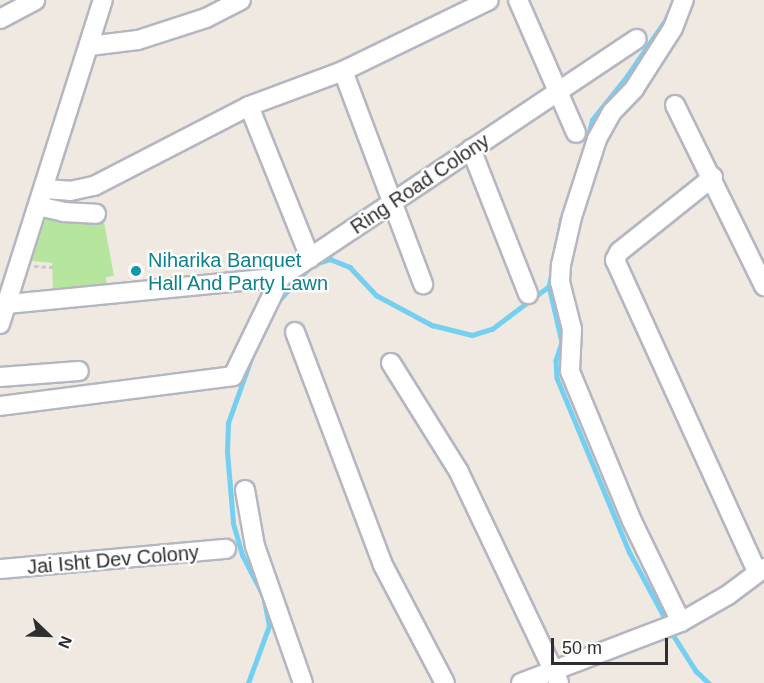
<!DOCTYPE html>
<html>
<head>
<meta charset="utf-8">
<style>
	body { margin:0 }
	#map { position:relative; width:764px; height:683px; overflow:hidden; background:#efe9e1; font-family:Helvetica,sans-serif }
	div>[style] { position:absolute }
	.green>* { inset:0; background:#b6e59e }
	.stream>* { height:4.5px; margin:-2.25px; padding:0 2.25px; transform-origin:2.25px; border-radius:2.25px; background:#75cff0 }
	.path>* { height:3px; margin-top:-1.5px; transform-origin:0; background:repeating-linear-gradient(90deg,#c9c9c9 0 4.5px,transparent 0 7.5px) }
	.roads { filter:drop-shadow(2px 0 #b4b7c1) drop-shadow(-2px 0 #b4b7c1) drop-shadow(0 2px #b4b7c1) drop-shadow(0 -2px #b4b7c1) }
	.minor>* { height:18px; margin:-9px; padding:0 9px; transform-origin:9px; border-radius:9px; background:#fff }
	.dots>* { width:16px; height:16px; translate:-50% -50%; box-sizing:border-box; border:3px solid #fff; border-radius:50% }
	span { translate:-50% -50%; white-space:nowrap; text-align:center; line-height:1.15; -webkit-text-stroke:4.5px #fff; paint-order:stroke }
	.street-label { font-size:20px; color:#2e2e2e }
	.culture-label { font-size:20px; color:#0d838f }
	.left { translate:0 -50%; text-align:left }
	.north { position:absolute; left:18px; top:605px; width:60px; height:60px; -webkit-text-stroke:4px #fff; paint-order:stroke; rotate:113deg; font-size:16px; font-weight:700; line-height:24px; text-align:center; color:#2e2e2e }
	.north::after { content:''; display:block; margin:auto; width:21px; height:27px; background:#2e2e2e; clip-path:polygon(50% 0,100% 100%,50% 72%,0 100%) }
	.scale { position:absolute; left:551px; top:638px; width:117px; height:27px; box-sizing:border-box; border:3px solid #2e2e2e; border-top:0; padding-left:8px; font-size:18px; line-height:21px; white-space:nowrap; color:#2e2e2e; -webkit-text-stroke:4px #fff; paint-order:stroke }
</style>
</head>
<body>
<div id="map">
	<div class="green">
		<i style="clip-path:polygon(47px 214px,72px 218px,72px 223px,104px 222px,114px 276px,106px 277px,107px 288px,53px 292px,52px 263px,32px 261px)"></i>
	</div>
	<div class="stream">
		<i style="left:582px;top:158px;width:39px;rotate:-75deg"></i>
		<i style="left:592px;top:120px;width:56px;rotate:-51.5deg"></i>
		<i style="left:627px;top:76px;width:69px;rotate:-55.6deg"></i>
		<i style="left:666px;top:19px;width:21px;rotate:-67deg"></i>
		<i style="left:315px;top:264px;width:16px;rotate:-18deg"></i>
		<i style="left:330px;top:259px;width:22px;rotate:22deg"></i>
		<i style="left:350px;top:267px;width:38px;rotate:47deg"></i>
		<i style="left:376px;top:295px;width:64px;rotate:28.2deg"></i>
		<i style="left:432px;top:325px;width:41px;rotate:14deg"></i>
		<i style="left:472px;top:335px;width:21px;rotate:-17deg"></i>
		<i style="left:492px;top:329px;width:71px;rotate:-37deg"></i>
		<i style="left:549px;top:286px;width:67px;rotate:-79.7deg"></i>
		<i style="left:561px;top:220px;width:47px;rotate:-71.6deg"></i>
		<i style="left:549px;top:286px;width:57px;rotate:76.9deg"></i>
		<i style="left:562px;top:342px;width:19px;rotate:108deg"></i>
		<i style="left:556px;top:360px;width:18px;rotate:87deg"></i>
		<i style="left:557px;top:378px;width:190px;rotate:67.4deg"></i>
		<i style="left:630px;top:553px;width:78px;rotate:61.8deg"></i>
		<i style="left:279px;top:300px;width:40px;rotate:-47deg"></i>
		<i style="left:670px;top:630px;width:49px;rotate:57.6deg"></i>
		<i style="left:696px;top:671px;width:18px;rotate:43deg"></i>
		<i style="left:248px;top:683px;width:61px;rotate:-69.8deg"></i>
		<i style="left:269px;top:626px;width:31px;rotate:-101deg"></i>
		<i style="left:263px;top:596px;width:46px;rotate:-117.1deg"></i>
		<i style="left:242px;top:555px;width:33px;rotate:-106deg"></i>
		<i style="left:233px;top:523px;width:71px;rotate:-94.8deg"></i>
		<i style="left:227px;top:452px;width:29px;rotate:-88deg"></i>
		<i style="left:228px;top:423px;width:71px;rotate:-70.3deg"></i>
	</div>
	<div class="path">
		<i style="left:34px;top:266px;width:22px;rotate:3deg"></i>
	</div>
	<div class="roads">
		<div class="minor">
			<i style="left:518px;top:0;width:145px;rotate:66.4deg"></i>
			<i style="left:0;top:19px;width:40px;rotate:-28deg"></i>
			<i style="left:89px;top:46px;width:49px;rotate:-7deg"></i>
			<i style="left:138px;top:40px;width:71px;rotate:-17.9deg"></i>
			<i style="left:206px;top:18px;width:39px;rotate:-27deg"></i>
			<i style="left:343px;top:71px;width:228px;rotate:69.4deg"></i>
			<i style="left:675px;top:105px;width:202px;rotate:63.8deg"></i>
			<i style="left:249px;top:106px;width:164px;rotate:68.1deg"></i>
			<i style="left:471px;top:149px;width:156px;rotate:68.5deg"></i>
			<i style="left:713px;top:177px;width:120px;rotate:141.4deg"></i>
			<i style="left:619px;top:252px;width:9px;rotate:117deg"></i>
			<i style="left:615px;top:260px;width:343px;rotate:65.5deg"></i>
			<i style="left:44px;top:189px;width:26px;rotate:4deg"></i>
			<i style="left:70px;top:191px;width:25px;rotate:-12deg"></i>
			<i style="left:94px;top:186px;width:174px;rotate:-27.3deg"></i>
			<i style="left:249px;top:106px;width:100px;rotate:-20.4deg"></i>
			<i style="left:343px;top:71px;width:162px;rotate:-25.9deg"></i>
			<i style="left:38px;top:206px;width:26px;rotate:13deg"></i>
			<i style="left:63px;top:212px;width:33px;rotate:3deg"></i>
			<i style="left:8px;top:304px;width:274px;rotate:-5.6deg"></i>
			<i style="left:281px;top:277px;width:428px;rotate:-33.8deg"></i>
			<i style="left:0;top:324px;width:340px;rotate:-72.4deg"></i>
			<i style="left:295px;top:332px;width:249px;rotate:69.3deg"></i>
			<i style="left:383px;top:565px;width:133px;rotate:62.3deg"></i>
			<i style="left:391px;top:363px;width:128px;rotate:58deg"></i>
			<i style="left:459px;top:472px;width:233px;rotate:64.6deg"></i>
			<i style="left:0;top:377px;width:79px;rotate:-4.3deg"></i>
			<i style="left:0;top:406px;width:235px;rotate:-7.3deg"></i>
			<i style="left:233px;top:376px;width:110px;rotate:-64.1deg"></i>
			<i style="left:245px;top:490px;width:57px;rotate:79.9deg"></i>
			<i style="left:255px;top:546px;width:145px;rotate:70.7deg"></i>
			<i style="left:0;top:569px;width:227px;rotate:-5.1deg"></i>
			<i style="left:681px;top:622px;width:112px;rotate:-115.9deg"></i>
			<i style="left:632px;top:521px;width:162px;rotate:-112.5deg"></i>
			<i style="left:570px;top:371px;width:42px;rotate:-87.3deg"></i>
			<i style="left:572px;top:329px;width:49px;rotate:-104.3deg"></i>
			<i style="left:560px;top:282px;width:17px;rotate:-87deg"></i>
			<i style="left:561px;top:265px;width:49px;rotate:-77.1deg"></i>
			<i style="left:572px;top:217px;width:82px;rotate:-72.2deg"></i>
			<i style="left:597px;top:139px;width:31px;rotate:-61deg"></i>
			<i style="left:612px;top:112px;width:32px;rotate:-46deg"></i>
			<i style="left:634px;top:89px;width:72px;rotate:-57.4deg"></i>
			<i style="left:673px;top:28px;width:30px;rotate:-69deg"></i>
			<i style="left:521px;top:683px;width:171px;rotate:-20.9deg"></i>
			<i style="left:681px;top:622px;width:54px;rotate:-29.9deg"></i>
			<i style="left:728px;top:595px;width:45px;rotate:-36.9deg"></i>
		</div>
	</div>
	<div class="dots">
		<i style="left:136px;top:271px;background:#0f9aa8"></i>
	</div>
	<div class="street-label">
		<span style="left:420px;top:184px;rotate:-34deg">Ring Road Colony</span>
		<span style="left:113px;top:560px;rotate:-5deg">Jai Isht Dev Colony</span>
	</div>
	<div class="culture-label">
		<span class="left" style="left:148px;top:272px">Niharika Banquet<br>Hall And Party Lawn</span>
	</div>
	<div class="north">N</div>
	<div class="scale">50 m</div>
</div>
</body>
</html>
